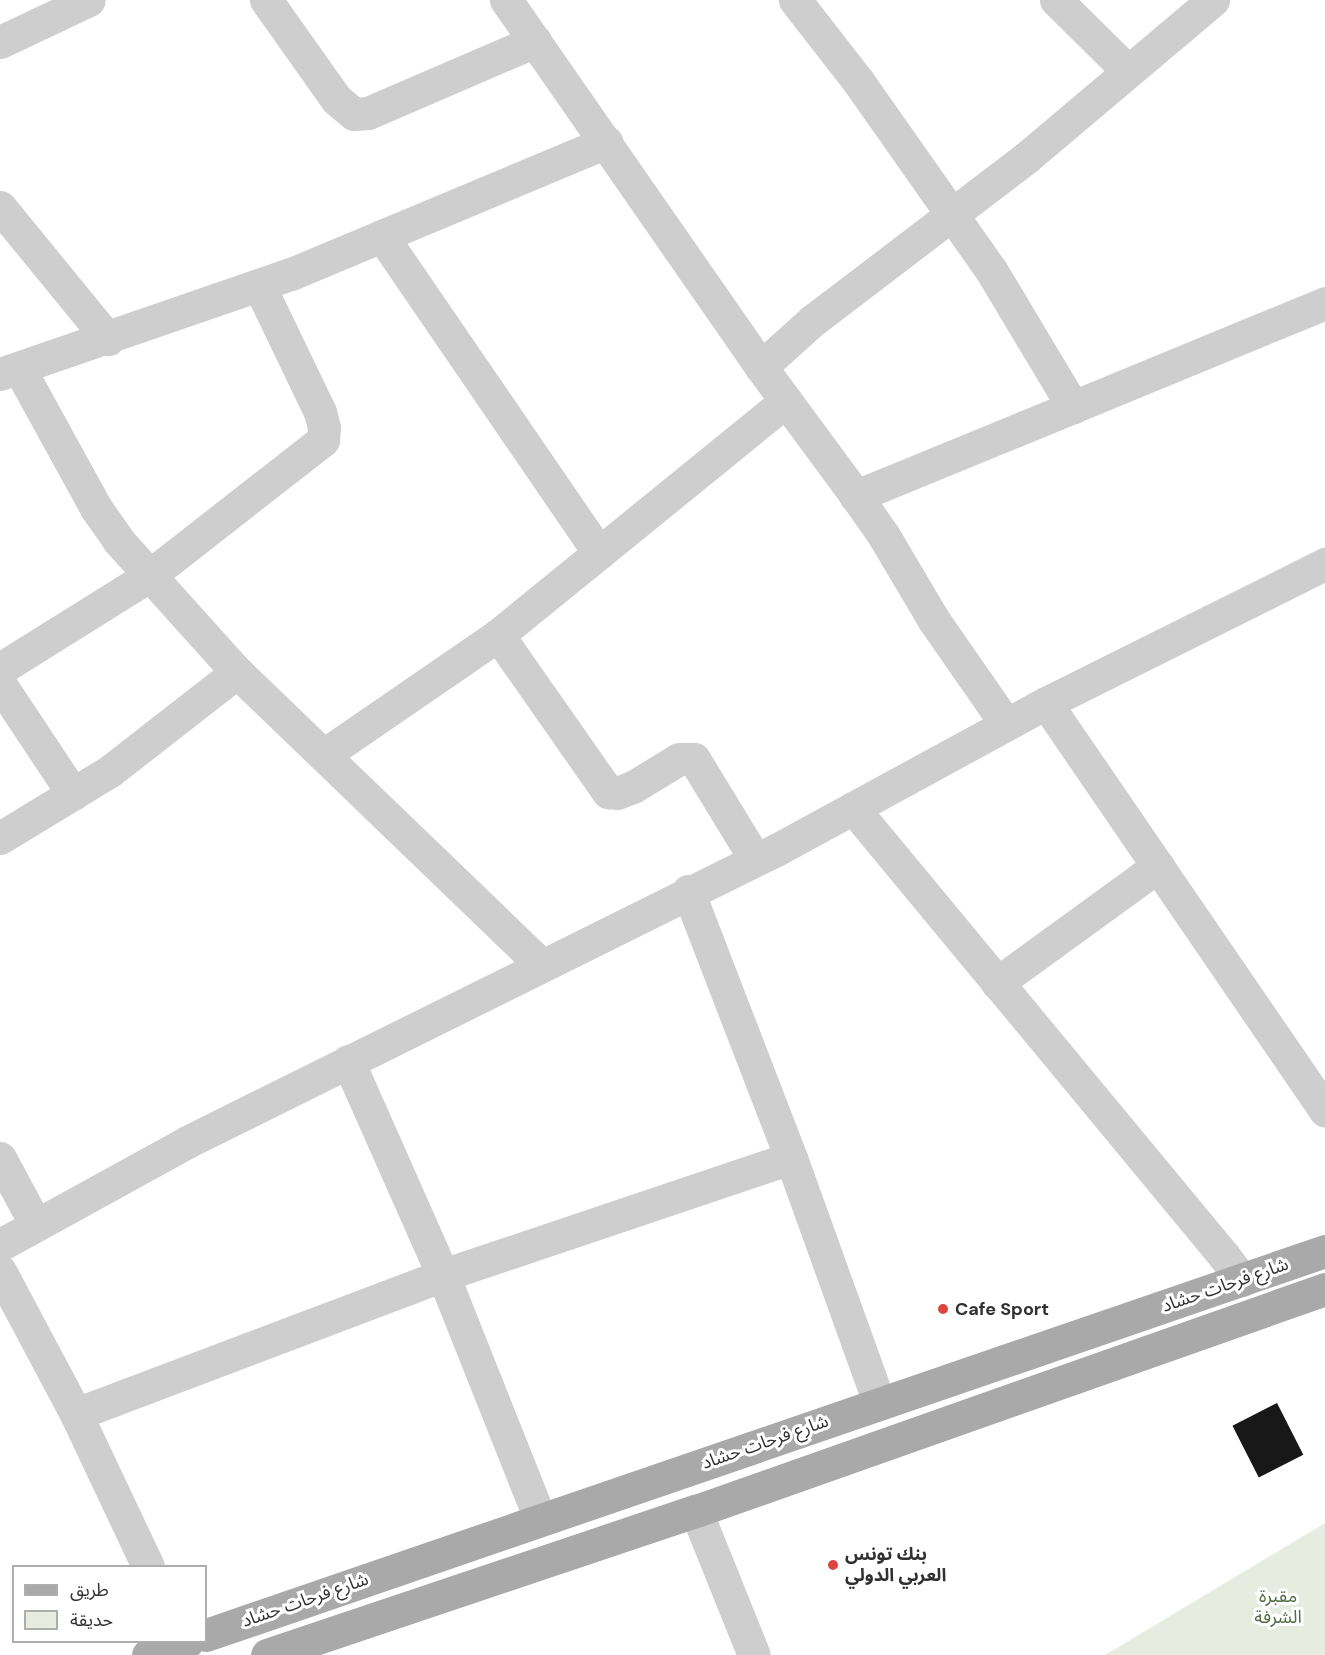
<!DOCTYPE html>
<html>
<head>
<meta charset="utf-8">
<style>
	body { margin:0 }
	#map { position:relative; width:1325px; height:1655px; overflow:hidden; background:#fff; font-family:"DM Sans","Noto Sans Arabic",sans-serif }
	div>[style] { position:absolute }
	.green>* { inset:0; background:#e6ede0 }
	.building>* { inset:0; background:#181818; transform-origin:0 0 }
	.minor>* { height:33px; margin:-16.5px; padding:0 16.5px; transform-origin:16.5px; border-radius:16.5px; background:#cecece }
	.primary>* { height:33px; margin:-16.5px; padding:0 16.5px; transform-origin:16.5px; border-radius:16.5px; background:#a9a9a9 }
	.dots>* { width:16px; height:16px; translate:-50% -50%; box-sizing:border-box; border:3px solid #fff; border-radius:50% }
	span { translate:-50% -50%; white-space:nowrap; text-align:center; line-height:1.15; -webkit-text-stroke:6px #fff; paint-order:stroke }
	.street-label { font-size:18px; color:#313131 }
	.poi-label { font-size:18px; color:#313131; font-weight:700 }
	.left { translate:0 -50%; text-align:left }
	.park-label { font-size:18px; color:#506b40 }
	.legend { position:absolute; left:12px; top:1565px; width:195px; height:78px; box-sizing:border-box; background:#fff; border:2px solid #adadad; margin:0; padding:8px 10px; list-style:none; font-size:18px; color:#313131 }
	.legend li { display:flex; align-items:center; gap:12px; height:30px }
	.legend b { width:30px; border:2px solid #adadad }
</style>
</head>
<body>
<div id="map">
	<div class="green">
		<i style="clip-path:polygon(1325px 1523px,1325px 1655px,1105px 1655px)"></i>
	</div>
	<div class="building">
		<i style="left:1277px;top:1403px;width:58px;height:50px;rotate:63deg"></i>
	</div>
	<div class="minor">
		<i style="left:266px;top:0;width:121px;rotate:54.7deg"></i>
		<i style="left:336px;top:99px;width:23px;rotate:40deg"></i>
		<i style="left:354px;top:114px;width:14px;rotate:-4deg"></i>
		<i style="left:368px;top:113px;width:182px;rotate:-23.3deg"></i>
		<i style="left:506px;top:0;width:447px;rotate:55.2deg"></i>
		<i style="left:761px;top:367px;width:160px;rotate:53.6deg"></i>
		<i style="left:856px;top:496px;width:49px;rotate:55deg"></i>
		<i style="left:884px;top:536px;width:96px;rotate:59.4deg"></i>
		<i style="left:933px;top:619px;width:128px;rotate:55.2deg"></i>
		<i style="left:795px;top:0;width:103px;rotate:52.1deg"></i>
		<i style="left:858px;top:81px;width:231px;rotate:54.9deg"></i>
		<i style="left:991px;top:270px;width:160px;rotate:59.1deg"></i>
		<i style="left:1073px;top:407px;width:235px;rotate:157.7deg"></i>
		<i style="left:1056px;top:0;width:101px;rotate:44.6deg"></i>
		<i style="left:0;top:42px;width:98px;rotate:-25.3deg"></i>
		<i style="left:0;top:207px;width:171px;rotate:50.7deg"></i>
		<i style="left:382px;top:236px;width:384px;rotate:55.6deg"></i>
		<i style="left:761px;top:367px;width:69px;rotate:-42deg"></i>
		<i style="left:812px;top:321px;width:269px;rotate:-37.3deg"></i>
		<i style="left:1026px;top:158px;width:245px;rotate:-40.2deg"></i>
		<i style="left:19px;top:368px;width:160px;rotate:61.2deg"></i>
		<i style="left:96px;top:508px;width:39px;rotate:55deg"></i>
		<i style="left:118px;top:540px;width:178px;rotate:48deg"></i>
		<i style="left:0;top:374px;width:308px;rotate:-19deg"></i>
		<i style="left:291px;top:274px;width:342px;rotate:-22.7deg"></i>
		<i style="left:1073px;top:407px;width:273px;rotate:-22.4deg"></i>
		<i style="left:498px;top:635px;width:192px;rotate:55deg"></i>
		<i style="left:608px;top:792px;width:9px;rotate:6deg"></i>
		<i style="left:617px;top:793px;width:17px;rotate:-21deg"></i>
		<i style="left:633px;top:787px;width:54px;rotate:-31.3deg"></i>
		<i style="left:679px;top:759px;width:15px"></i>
		<i style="left:694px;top:759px;width:117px;rotate:58.6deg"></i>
		<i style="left:0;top:669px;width:176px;rotate:-32deg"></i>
		<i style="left:149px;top:576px;width:221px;rotate:-38deg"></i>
		<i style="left:323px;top:440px;width:13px;rotate:-86deg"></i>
		<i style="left:324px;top:427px;width:16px;rotate:-105deg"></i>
		<i style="left:320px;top:412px;width:141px;rotate:-115.7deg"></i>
		<i style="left:0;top:684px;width:132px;rotate:56.4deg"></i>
		<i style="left:1046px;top:703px;width:494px;rotate:55.6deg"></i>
		<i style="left:325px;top:754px;width:210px;rotate:-34.5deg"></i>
		<i style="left:498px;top:635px;width:371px;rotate:-39.1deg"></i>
		<i style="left:853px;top:808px;width:582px;rotate:50.37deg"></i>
		<i style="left:1224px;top:1256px;width:30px;rotate:53deg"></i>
		<i style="left:0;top:838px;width:129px;rotate:-31.3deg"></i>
		<i style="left:110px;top:771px;width:161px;rotate:-37.9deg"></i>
		<i style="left:237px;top:672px;width:423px;rotate:43.9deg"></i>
		<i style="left:688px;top:891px;width:286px;rotate:68.9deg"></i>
		<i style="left:791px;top:1158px;width:260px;rotate:70.2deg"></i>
		<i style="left:997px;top:983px;width:199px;rotate:-36deg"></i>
		<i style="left:348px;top:1061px;width:234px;rotate:66.1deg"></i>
		<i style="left:443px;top:1275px;width:263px;rotate:68.3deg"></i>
		<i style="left:0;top:1158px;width:76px;rotate:61.8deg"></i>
		<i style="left:0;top:1245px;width:213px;rotate:-28.8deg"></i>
		<i style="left:187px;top:1142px;width:660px;rotate:-26.37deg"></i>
		<i style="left:778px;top:849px;width:305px;rotate:-28.6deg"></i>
		<i style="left:1046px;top:703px;width:312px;rotate:-26.5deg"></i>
		<i style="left:0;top:1271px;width:162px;rotate:62deg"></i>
		<i style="left:76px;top:1414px;width:168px;rotate:64.7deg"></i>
		<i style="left:76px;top:1414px;width:392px;rotate:-20.7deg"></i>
		<i style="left:443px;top:1275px;width:367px;rotate:-18.6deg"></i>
		<i style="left:696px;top:1511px;width:155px;rotate:68.1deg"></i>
	</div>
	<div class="primary">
		<i style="left:206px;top:1635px;width:1183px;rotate:-18.94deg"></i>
		<i style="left:148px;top:1655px;width:41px;rotate:-18.4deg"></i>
		<i style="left:267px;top:1655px;width:453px;rotate:-18.6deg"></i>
		<i style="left:696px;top:1511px;width:667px;rotate:-19.44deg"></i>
	</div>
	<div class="dots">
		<i style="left:943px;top:1309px;background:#dc4540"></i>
		<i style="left:833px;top:1565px;background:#dc4540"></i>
	</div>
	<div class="street-label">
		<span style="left:1225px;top:1285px;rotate:-19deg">شارع فرحات حشاد</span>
		<span style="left:765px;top:1442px;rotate:-19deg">شارع فرحات حشاد</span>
		<span style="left:305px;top:1600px;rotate:-19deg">شارع فرحات حشاد</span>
	</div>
	<div class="poi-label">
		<span class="left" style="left:955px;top:1309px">Cafe Sport</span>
		<span class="left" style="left:845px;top:1565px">بنك تونس<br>العربي الدولي</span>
	</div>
	<div class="park-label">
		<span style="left:1278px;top:1607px">مقبرة<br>الشرفة</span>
	</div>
	<ul class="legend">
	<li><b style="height:8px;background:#a9a9a9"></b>طريق</li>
	<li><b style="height:16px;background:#e6ede0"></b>حديقة</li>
	</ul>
</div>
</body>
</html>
